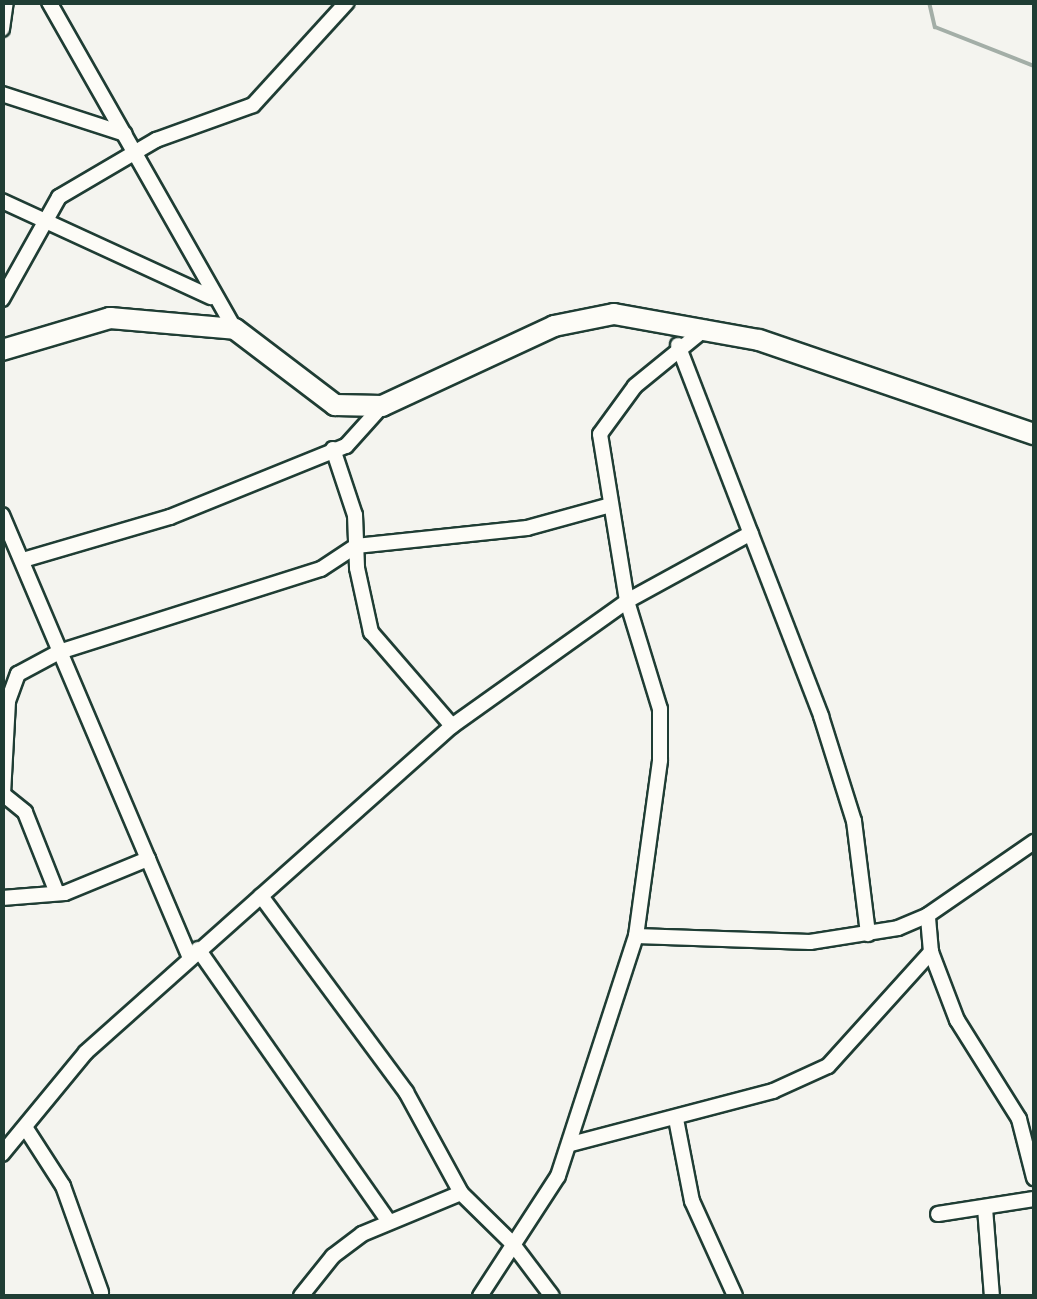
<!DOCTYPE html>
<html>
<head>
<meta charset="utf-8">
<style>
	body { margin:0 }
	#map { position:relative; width:1037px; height:1299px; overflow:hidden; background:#f4f4ef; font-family:"Balsamiq Sans",sans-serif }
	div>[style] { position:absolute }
	.stream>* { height:4px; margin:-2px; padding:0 2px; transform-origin:2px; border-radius:2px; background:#a3aea7 }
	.roads { filter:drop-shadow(2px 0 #1f3d34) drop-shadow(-2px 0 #1f3d34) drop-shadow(0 2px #1f3d34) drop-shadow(0 -2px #1f3d34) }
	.street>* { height:14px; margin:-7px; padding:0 7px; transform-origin:7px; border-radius:7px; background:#fdfcf7 }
	.secondary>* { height:20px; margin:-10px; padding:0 10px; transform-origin:10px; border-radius:10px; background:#fdfcf7 }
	span { translate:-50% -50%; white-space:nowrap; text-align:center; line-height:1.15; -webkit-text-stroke:9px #fdfcf7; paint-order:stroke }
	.frame { position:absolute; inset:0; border:5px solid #1f3d34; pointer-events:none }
</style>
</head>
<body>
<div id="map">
	<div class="stream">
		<i style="left:929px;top:2px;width:26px;rotate:77deg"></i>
		<i style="left:935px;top:27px;width:106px;rotate:21.5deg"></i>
	</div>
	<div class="roads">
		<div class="street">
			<i style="left:49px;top:2px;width:376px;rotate:60.4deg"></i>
			<i style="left:2px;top:29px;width:27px;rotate:-82deg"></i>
			<i style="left:2px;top:94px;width:129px;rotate:18deg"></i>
			<i style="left:2px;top:201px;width:230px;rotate:24.7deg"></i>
			<i style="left:2px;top:299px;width:117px;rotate:-60.8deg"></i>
			<i style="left:59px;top:197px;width:113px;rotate:-30.4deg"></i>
			<i style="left:156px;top:140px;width:103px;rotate:-19.8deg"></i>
			<i style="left:253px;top:105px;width:139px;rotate:-47.6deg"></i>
			<i style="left:678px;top:345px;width:398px;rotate:68.9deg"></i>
			<i style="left:821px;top:716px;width:110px;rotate:72.6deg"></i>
			<i style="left:854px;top:821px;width:114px;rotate:82.9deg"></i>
			<i style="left:333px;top:449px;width:70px;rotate:71.6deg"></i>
			<i style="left:355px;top:515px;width:53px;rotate:87.8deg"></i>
			<i style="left:357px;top:568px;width:66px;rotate:77.7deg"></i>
			<i style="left:371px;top:632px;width:124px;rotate:49.2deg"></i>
			<i style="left:2px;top:515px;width:479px;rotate:67deg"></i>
			<i style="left:23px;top:560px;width:153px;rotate:-16.3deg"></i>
			<i style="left:170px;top:517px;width:190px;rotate:-22deg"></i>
			<i style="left:346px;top:446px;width:54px;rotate:-48deg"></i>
			<i style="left:57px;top:893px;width:87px;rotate:-111.6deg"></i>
			<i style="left:25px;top:812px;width:28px;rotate:-141deg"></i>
			<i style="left:3px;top:794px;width:93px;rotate:-86.9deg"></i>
			<i style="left:8px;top:701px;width:29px;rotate:-70deg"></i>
			<i style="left:18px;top:674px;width:47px;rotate:-28.2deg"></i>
			<i style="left:59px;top:652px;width:275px;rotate:-17.6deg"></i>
			<i style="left:321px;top:569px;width:42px;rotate:-33.3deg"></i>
			<i style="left:356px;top:546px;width:172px;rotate:-6deg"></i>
			<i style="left:527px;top:528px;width:83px;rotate:-15.4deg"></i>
			<i style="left:261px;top:896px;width:244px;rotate:53.5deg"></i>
			<i style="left:406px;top:1092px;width:115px;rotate:61.4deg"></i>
			<i style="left:461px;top:1193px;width:71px;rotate:44.4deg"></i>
			<i style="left:512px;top:1243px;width:66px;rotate:53deg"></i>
			<i style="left:2px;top:898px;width:63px;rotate:-4.5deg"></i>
			<i style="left:65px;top:893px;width:90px;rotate:-22.3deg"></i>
			<i style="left:636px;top:936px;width:174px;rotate:2deg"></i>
			<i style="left:810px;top:942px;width:89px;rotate:-9deg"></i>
			<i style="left:898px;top:928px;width:33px;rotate:-23deg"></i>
			<i style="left:928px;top:915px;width:129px;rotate:-34.6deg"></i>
			<i style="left:198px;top:949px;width:333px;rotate:55deg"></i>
			<i style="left:931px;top:952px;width:73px;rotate:69.1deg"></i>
			<i style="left:957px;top:1020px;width:117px;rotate:57.9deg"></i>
			<i style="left:1019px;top:1119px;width:61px;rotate:75.7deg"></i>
			<i style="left:676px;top:1119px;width:84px;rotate:79deg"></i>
			<i style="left:692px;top:1201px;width:104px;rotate:65.6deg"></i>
			<i style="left:25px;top:1127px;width:70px;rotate:57.2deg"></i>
			<i style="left:63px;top:1186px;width:113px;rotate:70.3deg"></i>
			<i style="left:571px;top:1144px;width:209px;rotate:-14.7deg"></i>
			<i style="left:773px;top:1091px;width:60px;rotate:-24.4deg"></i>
			<i style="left:828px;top:1066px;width:154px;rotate:-47.9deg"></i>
			<i style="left:931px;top:952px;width:37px;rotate:-95deg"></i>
			<i style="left:2px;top:1154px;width:132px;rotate:-50.5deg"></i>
			<i style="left:86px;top:1052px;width:490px;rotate:-41.7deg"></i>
			<i style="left:452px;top:726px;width:215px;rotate:-35.5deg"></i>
			<i style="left:627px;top:601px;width:141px;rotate:-28.7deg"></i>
			<i style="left:985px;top:1208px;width:88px;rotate:85.5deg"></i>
			<i style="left:938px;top:1214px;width:97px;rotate:-8.9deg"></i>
			<i style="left:301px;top:1296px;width:51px;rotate:-51.3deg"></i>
			<i style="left:333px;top:1256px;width:36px;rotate:-37deg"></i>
			<i style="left:362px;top:1234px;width:107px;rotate:-22.5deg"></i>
			<i style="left:480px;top:1296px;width:143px;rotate:-57deg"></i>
			<i style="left:558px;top:1176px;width:252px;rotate:-72deg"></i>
			<i style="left:636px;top:936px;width:178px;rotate:-82.2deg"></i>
			<i style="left:660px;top:760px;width:51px;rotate:-90deg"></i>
			<i style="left:660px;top:709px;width:113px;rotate:-107deg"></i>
			<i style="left:627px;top:601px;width:169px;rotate:-99.2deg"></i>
			<i style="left:600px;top:434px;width:59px;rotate:-53.9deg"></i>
			<i style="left:635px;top:386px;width:92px;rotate:-39.2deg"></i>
		</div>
		<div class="secondary">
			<i style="left:2px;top:350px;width:113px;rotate:-16.5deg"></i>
			<i style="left:110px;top:318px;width:125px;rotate:5deg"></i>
			<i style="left:235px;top:329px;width:126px;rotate:37.2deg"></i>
			<i style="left:335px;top:405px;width:47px;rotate:1.2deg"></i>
			<i style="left:382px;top:406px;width:190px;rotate:-24.9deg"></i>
			<i style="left:554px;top:326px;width:61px;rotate:-11.3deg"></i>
			<i style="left:614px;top:314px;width:147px;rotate:10.2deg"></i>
			<i style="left:759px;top:340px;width:291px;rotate:18.9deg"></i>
		</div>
	</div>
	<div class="frame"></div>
</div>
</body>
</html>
